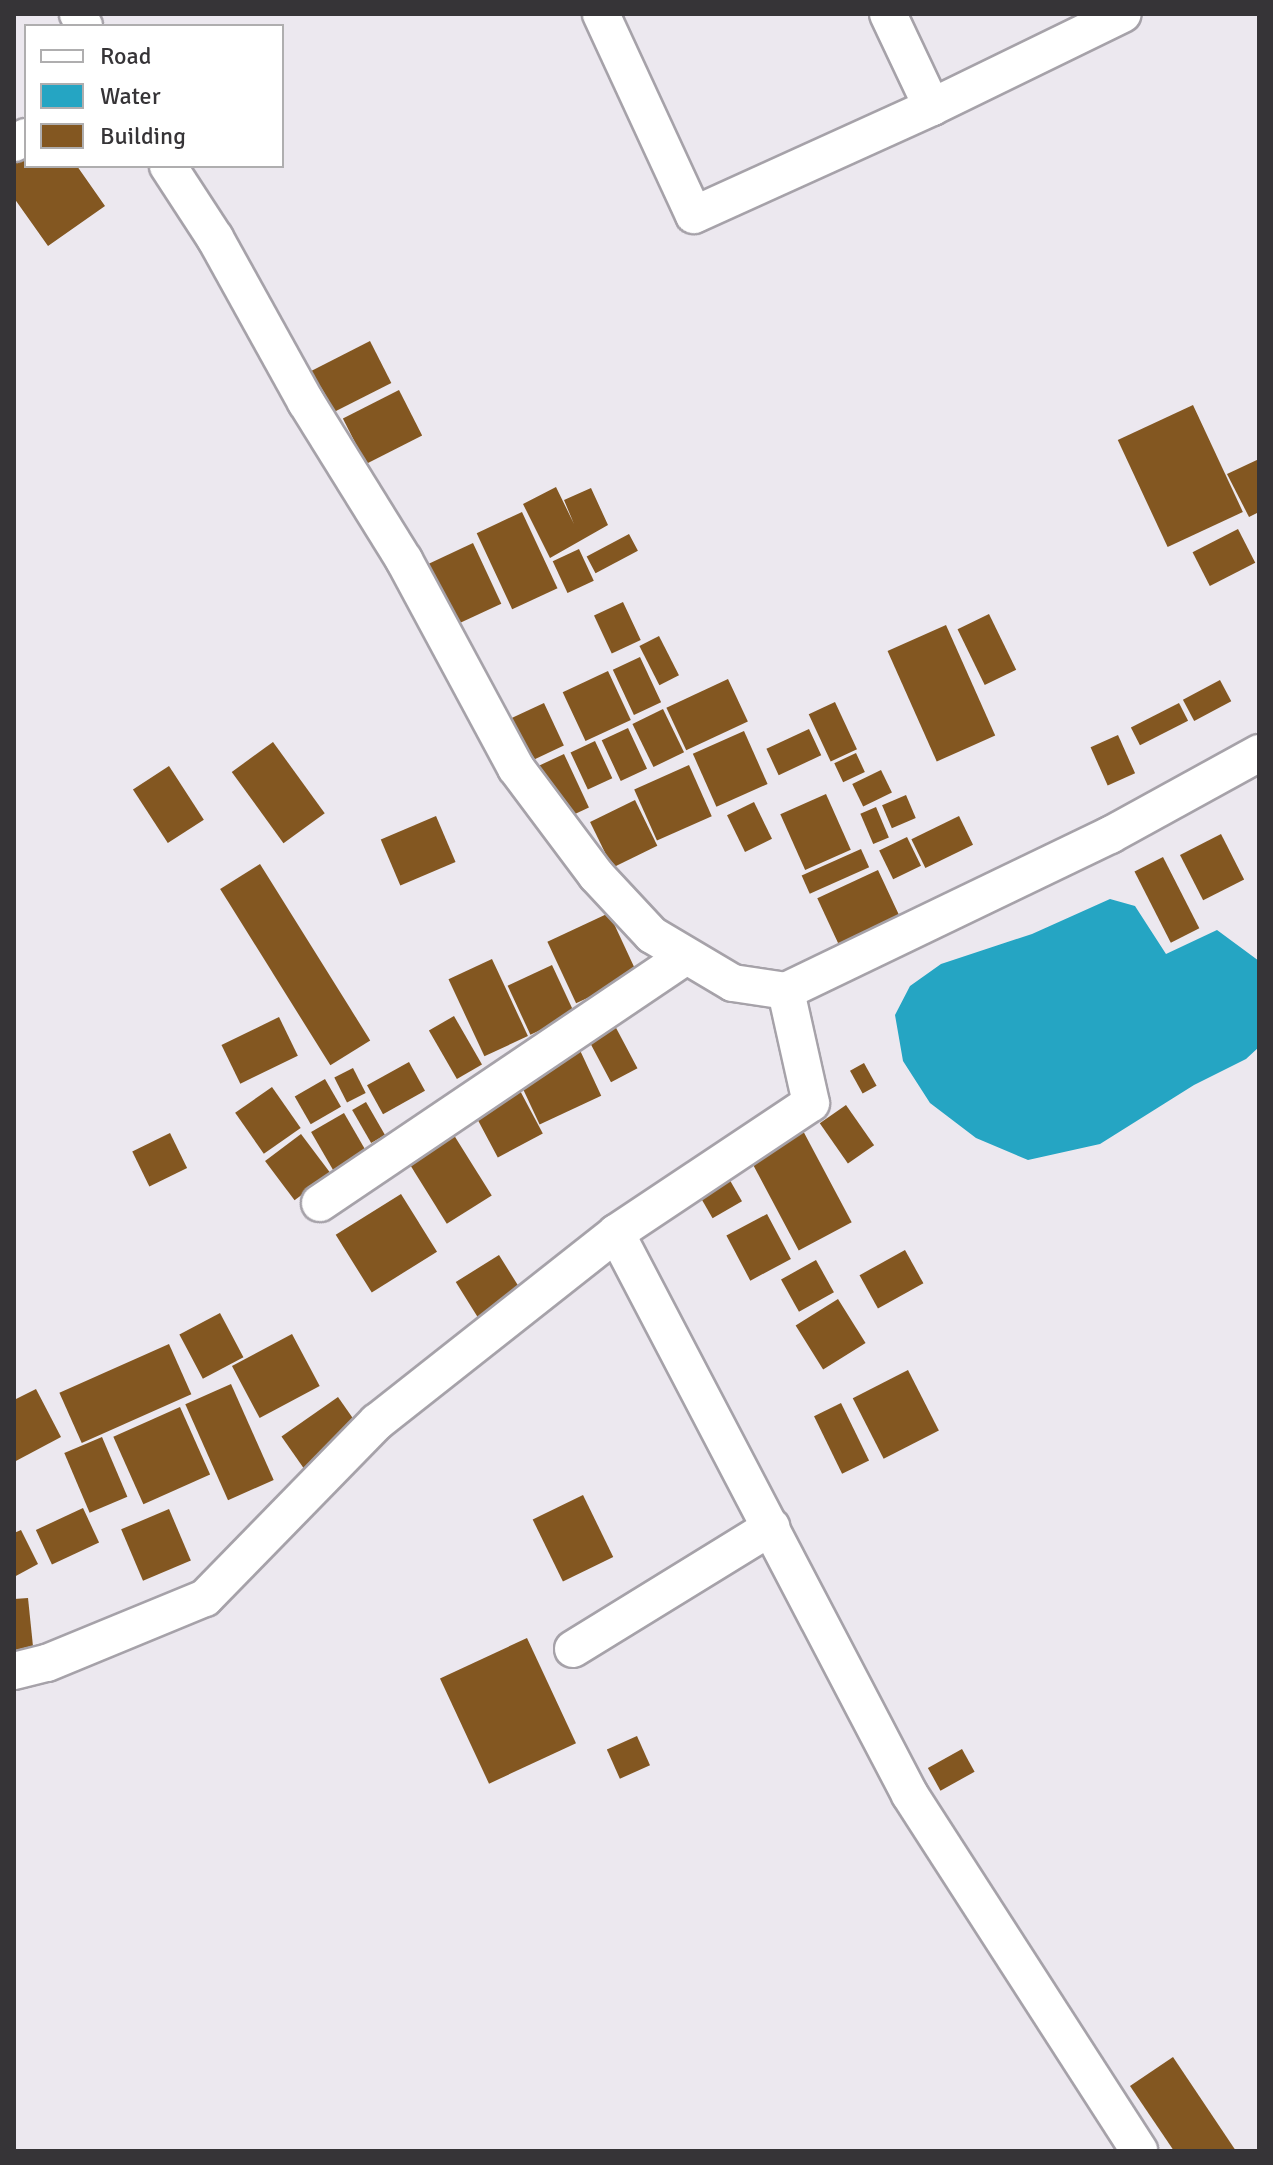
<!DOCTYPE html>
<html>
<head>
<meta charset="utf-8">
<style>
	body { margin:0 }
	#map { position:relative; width:1273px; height:2165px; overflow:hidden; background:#ece8ef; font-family:Signika,sans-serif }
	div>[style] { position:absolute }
	.water>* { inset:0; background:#25a5c3 }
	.building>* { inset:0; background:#835721; transform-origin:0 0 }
	.roads { filter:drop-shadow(2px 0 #a6a2a9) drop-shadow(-2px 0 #a6a2a9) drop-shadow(0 2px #a6a2a9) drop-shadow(0 -2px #a6a2a9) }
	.minor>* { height:36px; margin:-18px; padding:0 18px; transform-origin:18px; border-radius:18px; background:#fff }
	span { translate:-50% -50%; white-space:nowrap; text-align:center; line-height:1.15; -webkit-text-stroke:8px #fff; paint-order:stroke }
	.frame { position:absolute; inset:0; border:16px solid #363437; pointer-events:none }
	.legend { position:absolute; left:24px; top:24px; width:260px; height:144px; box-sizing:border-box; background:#fff; border:2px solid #afaeaf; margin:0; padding:10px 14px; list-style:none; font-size:24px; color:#363437 }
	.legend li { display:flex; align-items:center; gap:16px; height:40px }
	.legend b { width:40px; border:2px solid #afaeaf }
</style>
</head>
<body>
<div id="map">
	<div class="water">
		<i style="clip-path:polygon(1110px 899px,1135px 906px,1166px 954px,1217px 930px,1259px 961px,1259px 1047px,1246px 1059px,1194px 1085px,1100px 1144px,1028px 1160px,976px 1138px,930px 1103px,903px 1061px,895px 1015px,910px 986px,941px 964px,1032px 934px)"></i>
	</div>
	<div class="building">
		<i style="clip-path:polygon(26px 152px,26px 166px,77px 166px,105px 206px,48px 246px,14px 198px,14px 161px)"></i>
		<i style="left:370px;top:341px;width:47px;height:66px;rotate:63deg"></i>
		<i style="left:399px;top:390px;width:51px;height:63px;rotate:63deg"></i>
		<i style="left:1193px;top:405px;width:118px;height:83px;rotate:65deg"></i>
		<i style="clip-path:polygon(1259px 459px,1259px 512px,1249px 517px,1227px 474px)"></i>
		<i style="clip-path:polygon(556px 487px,574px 524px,564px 500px,591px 488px,608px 525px,550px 558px,523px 504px)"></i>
		<i style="left:522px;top:512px;width:84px;height:50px;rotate:65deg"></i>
		<i style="left:1238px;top:529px;width:38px;height:51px;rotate:63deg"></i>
		<i style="left:629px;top:534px;width:19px;height:48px;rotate:62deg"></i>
		<i style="left:473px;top:543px;width:67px;height:50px;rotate:65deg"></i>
		<i style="left:579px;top:549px;width:35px;height:29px;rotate:65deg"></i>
		<i style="left:623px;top:602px;width:42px;height:32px;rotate:65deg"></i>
		<i style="left:989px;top:614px;width:62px;height:35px;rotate:64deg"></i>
		<i style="left:946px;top:625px;width:121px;height:64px;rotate:66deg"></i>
		<i style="left:659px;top:636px;width:44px;height:22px;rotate:63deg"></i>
		<i style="left:640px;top:657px;width:50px;height:30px;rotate:65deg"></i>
		<i style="left:608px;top:671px;width:54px;height:50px;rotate:65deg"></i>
		<i style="left:728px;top:679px;width:47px;height:68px;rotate:65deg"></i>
		<i style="left:1220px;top:680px;width:24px;height:42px;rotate:62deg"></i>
		<i style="left:835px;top:702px;width:52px;height:29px;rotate:65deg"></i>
		<i style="left:544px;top:703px;width:47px;height:38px;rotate:65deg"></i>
		<i style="left:1179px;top:703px;width:20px;height:54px;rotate:63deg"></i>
		<i style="left:663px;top:709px;width:48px;height:34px;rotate:64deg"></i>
		<i style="left:628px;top:728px;width:45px;height:29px;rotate:65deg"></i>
		<i style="left:809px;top:729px;width:29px;height:47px;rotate:65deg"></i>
		<i style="left:744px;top:731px;width:58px;height:56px;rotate:66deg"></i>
		<i style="left:1118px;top:735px;width:42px;height:30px;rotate:66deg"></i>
		<i style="left:595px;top:741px;width:41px;height:27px;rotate:65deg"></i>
		<i style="left:273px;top:742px;width:88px;height:51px;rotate:54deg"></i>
		<i style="left:856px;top:753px;width:21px;height:24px;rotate:65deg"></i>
		<i style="left:564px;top:754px;width:59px;height:29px;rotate:65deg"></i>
		<i style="left:689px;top:765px;width:56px;height:60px;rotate:66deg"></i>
		<i style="left:169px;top:766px;width:64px;height:43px;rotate:57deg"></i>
		<i style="left:881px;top:770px;width:25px;height:32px;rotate:64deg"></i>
		<i style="left:826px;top:794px;width:61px;height:50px;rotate:66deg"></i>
		<i style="left:906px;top:795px;width:25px;height:26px;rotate:67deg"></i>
		<i style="left:635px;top:800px;width:51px;height:50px;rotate:64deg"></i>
		<i style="left:754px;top:802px;width:41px;height:30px;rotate:64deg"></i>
		<i style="left:876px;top:807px;width:33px;height:17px;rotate:67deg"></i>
		<i style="left:436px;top:816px;width:50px;height:60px;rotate:67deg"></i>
		<i style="left:959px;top:816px;width:32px;height:53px;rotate:64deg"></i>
		<i style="left:1221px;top:834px;width:51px;height:46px;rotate:63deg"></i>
		<i style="left:907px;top:837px;width:32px;height:31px;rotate:64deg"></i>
		<i style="left:861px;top:849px;width:20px;height:65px;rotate:66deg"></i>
		<i style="left:1163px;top:857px;width:80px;height:32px;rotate:63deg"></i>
		<i style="left:260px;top:864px;width:208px;height:47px;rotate:58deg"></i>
		<i style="left:878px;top:870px;width:50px;height:67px;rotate:65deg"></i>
		<i style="left:609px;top:913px;width:68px;height:68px;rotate:65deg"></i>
		<i style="left:492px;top:959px;width:85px;height:48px;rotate:65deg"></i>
		<i style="left:552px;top:965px;width:54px;height:49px;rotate:65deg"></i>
		<i style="left:454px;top:1016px;width:56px;height:29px;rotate:60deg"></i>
		<i style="left:279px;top:1017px;width:43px;height:64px;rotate:64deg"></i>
		<i style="left:614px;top:1024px;width:50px;height:30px;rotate:62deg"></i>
		<i style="left:578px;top:1046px;width:55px;height:68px;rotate:65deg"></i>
		<i style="left:409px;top:1062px;width:33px;height:48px;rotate:61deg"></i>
		<i style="left:864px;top:1063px;width:26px;height:16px;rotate:61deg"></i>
		<i style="left:353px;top:1068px;width:28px;height:21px;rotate:63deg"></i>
		<i style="left:325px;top:1079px;width:32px;height:35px;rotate:60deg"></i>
		<i style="left:517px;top:1085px;width:55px;height:51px;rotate:62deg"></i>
		<i style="left:272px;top:1087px;width:50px;height:45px;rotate:55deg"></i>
		<i style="left:366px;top:1102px;width:38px;height:16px;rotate:60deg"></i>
		<i style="left:846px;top:1105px;width:49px;height:32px;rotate:55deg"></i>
		<i style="left:344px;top:1113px;width:44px;height:38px;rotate:60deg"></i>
		<i style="left:801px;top:1127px;width:108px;height:60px;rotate:62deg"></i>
		<i style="left:452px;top:1132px;width:75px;height:53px;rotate:58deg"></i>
		<i style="left:170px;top:1133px;width:39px;height:42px;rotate:64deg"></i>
		<i style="left:301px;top:1134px;width:49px;height:45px;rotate:53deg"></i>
		<i style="left:724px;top:1170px;width:36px;height:34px;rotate:60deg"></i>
		<i style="left:401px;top:1194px;width:68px;height:77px;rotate:58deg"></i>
		<i style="left:767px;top:1214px;width:51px;height:46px;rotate:62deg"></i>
		<i style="left:905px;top:1250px;width:38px;height:52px;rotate:61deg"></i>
		<i style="left:499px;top:1255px;width:46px;height:51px;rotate:58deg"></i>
		<i style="left:816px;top:1260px;width:37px;height:40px;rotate:61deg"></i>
		<i style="left:838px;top:1299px;width:52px;height:50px;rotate:58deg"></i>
		<i style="left:220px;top:1313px;width:50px;height:46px;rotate:62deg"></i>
		<i style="left:292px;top:1334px;width:59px;height:68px;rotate:62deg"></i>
		<i style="left:169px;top:1344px;width:55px;height:120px;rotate:66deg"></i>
		<i style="left:908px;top:1370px;width:68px;height:62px;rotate:63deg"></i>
		<i style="left:231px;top:1384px;width:105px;height:50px;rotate:66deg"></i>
		<i style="clip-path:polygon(36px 1389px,61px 1437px,14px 1462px,14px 1400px)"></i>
		<i style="left:338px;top:1397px;width:40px;height:69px;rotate:55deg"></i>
		<i style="left:841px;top:1403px;width:64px;height:30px;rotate:64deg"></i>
		<i style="left:180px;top:1407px;width:74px;height:73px;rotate:66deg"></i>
		<i style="left:102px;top:1437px;width:65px;height:41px;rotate:67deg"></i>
		<i style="left:583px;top:1495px;width:69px;height:56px;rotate:64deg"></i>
		<i style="left:83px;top:1508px;width:38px;height:52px;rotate:65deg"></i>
		<i style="left:169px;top:1509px;width:56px;height:52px;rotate:67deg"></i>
		<i style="clip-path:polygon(21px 1530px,38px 1564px,14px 1577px,14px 1533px)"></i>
		<i style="clip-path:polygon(28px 1598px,34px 1656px,14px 1658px,14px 1599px)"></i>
		<i style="left:527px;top:1638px;width:116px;height:96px;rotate:65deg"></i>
		<i style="left:637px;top:1736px;width:32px;height:33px;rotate:66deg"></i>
		<i style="left:962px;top:1749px;width:26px;height:39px;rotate:61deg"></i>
		<i style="clip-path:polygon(1173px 2057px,1236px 2151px,1174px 2151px,1130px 2086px)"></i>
	</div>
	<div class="roads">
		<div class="minor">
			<i style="left:78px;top:14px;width:13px;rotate:63deg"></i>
			<i style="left:601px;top:14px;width:221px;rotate:65.2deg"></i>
			<i style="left:694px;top:215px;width:261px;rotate:-24.4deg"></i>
			<i style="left:932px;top:107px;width:212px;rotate:-26deg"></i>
			<i style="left:888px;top:14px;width:103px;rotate:64.7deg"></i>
			<i style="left:14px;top:143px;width:13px;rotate:-27deg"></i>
			<i style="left:168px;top:166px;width:86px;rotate:56.9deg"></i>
			<i style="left:215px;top:238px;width:188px;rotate:61deg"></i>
			<i style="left:306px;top:402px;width:186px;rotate:58.2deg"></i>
			<i style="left:404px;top:560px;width:236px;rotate:61.7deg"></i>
			<i style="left:516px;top:768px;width:134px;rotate:53.2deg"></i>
			<i style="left:596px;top:875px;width:82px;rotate:47deg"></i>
			<i style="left:652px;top:935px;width:94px;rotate:30.7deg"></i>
			<i style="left:733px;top:983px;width:54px;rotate:8.6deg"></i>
			<i style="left:320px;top:1203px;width:440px;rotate:-34deg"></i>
			<i style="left:616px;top:1233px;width:634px;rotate:62.38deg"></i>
			<i style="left:910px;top:1795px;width:423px;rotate:57.2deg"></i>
			<i style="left:573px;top:1649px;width:233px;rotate:-31.6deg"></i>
			<i style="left:14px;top:1671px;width:34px;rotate:-14deg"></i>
			<i style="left:47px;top:1663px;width:171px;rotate:-22.4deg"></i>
			<i style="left:205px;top:1598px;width:246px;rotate:-45.7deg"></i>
			<i style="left:377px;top:1422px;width:305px;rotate:-38.3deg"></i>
			<i style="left:616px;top:1233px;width:234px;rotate:-33.7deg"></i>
			<i style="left:811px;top:1103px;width:115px;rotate:-102.6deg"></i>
			<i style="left:786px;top:991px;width:360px;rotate:-25.7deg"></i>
			<i style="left:1110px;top:835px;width:170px;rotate:-28.8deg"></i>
		</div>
	</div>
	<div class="frame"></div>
	<ul class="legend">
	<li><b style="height:10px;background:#fff"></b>Road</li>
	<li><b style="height:22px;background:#25a5c3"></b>Water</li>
	<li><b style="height:22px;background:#835721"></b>Building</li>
	</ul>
</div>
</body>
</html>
